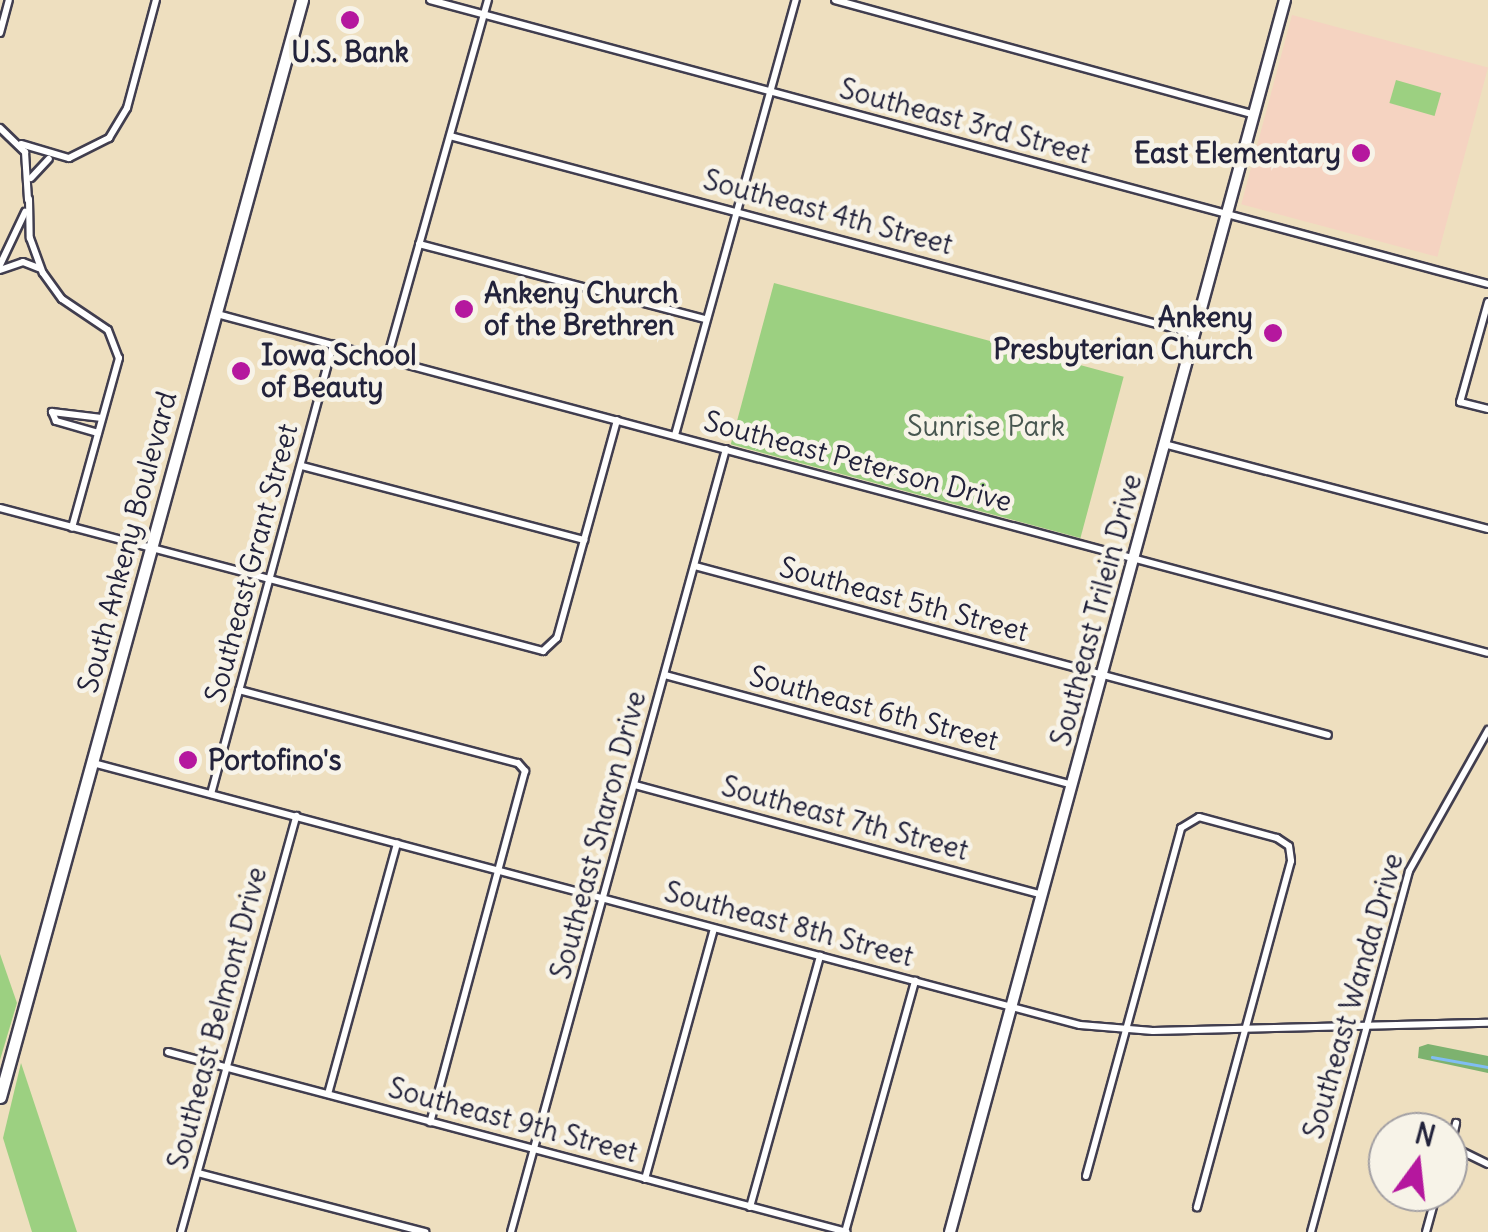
<!DOCTYPE html>
<html>
<head>
<meta charset="utf-8">
<style>
	body { margin:0 }
	#map { position:relative; width:1488px; height:1232px; overflow:hidden; background:#eedfbf; font-family:Delius,sans-serif }
	div>[style] { position:absolute }
	.built>* { inset:0; background:#f5d3c1; transform-origin:0 0 }
	.green>* { inset:0; background:#9cd081; transform-origin:0 0 }
	.forest>* { inset:0; background:#7db26f }
	.stream>* { height:2.5px; margin:-1.25px; padding:0 1.25px; transform-origin:1.25px; border-radius:1.25px; background:#80bdf3 }
	.roads { filter:drop-shadow(2px 0 #413e4f) drop-shadow(-2px 0 #413e4f) drop-shadow(0 2px #413e4f) drop-shadow(0 -2px #413e4f) }
	.street>* { height:6px; margin:-3px; padding:0 3px; transform-origin:3px; border-radius:3px; background:#fff }
	.secondary>* { height:10px; margin:-5px; padding:0 5px; transform-origin:5px; border-radius:5px; background:#fff }
	.primary>* { height:11px; margin:-5.5px; padding:0 5.5px; transform-origin:5.5px; border-radius:5.5px; background:#fff }
	.dots>* { width:28px; height:28px; translate:-50% -50%; box-sizing:border-box; border:5px solid #f7f3e8; border-radius:50% }
	span { translate:-50% -50%; white-space:nowrap; text-align:center; line-height:1.15; -webkit-text-stroke:9px #f7f3e8; paint-order:stroke }
	.poi-label { font-size:28px; color:#22223b; font-weight:700 }
	.right { translate:-100% -50%; text-align:right }
	.left { translate:0 -50%; text-align:left }
	.street-label { font-size:28px; color:#22223b }
	.park-label { font-size:28px; color:#475650 }
	.north { position:absolute; left:1368px; top:1112px; width:100px; height:100px; box-sizing:border-box; background:#f7f3e8; border:2px solid #a29fa3; border-radius:50%; rotate:15deg; font-size:28px; font-weight:700; line-height:40px; text-align:center; color:#22223b }
	.north::after { content:''; display:block; margin:auto; width:35px; height:45px; background:#b5179e; clip-path:polygon(50% 0,100% 100%,50% 72%,0 100%) }
</style>
</head>
<body>
<div id="map">
	<div class="built">
		<i style="left:1292px;top:15px;width:203px;height:196px;rotate:15deg"></i>
	</div>
	<div class="green">
		<i style="left:1396px;top:80px;width:47px;height:24px;rotate:16deg"></i>
		<i style="left:774px;top:283px;width:362px;height:167px;rotate:15deg"></i>
		<i style="clip-path:polygon(0 954px,17px 1003px,0 1060px)"></i>
		<i style="clip-path:polygon(21px 1063px,77px 1232px,32px 1232px,3px 1138px)"></i>
	</div>
	<div class="forest">
		<i style="clip-path:polygon(1428px 1044px,1488px 1056px,1488px 1073px,1418px 1058px,1419px 1047px)"></i>
	</div>
	<div class="stream">
		<i style="left:1432px;top:1057px;width:57px;rotate:10.1deg"></i>
	</div>
	<div class="roads">
		<div class="street">
			<i style="left:430px;top:0;width:1095px;rotate:15.03deg"></i>
			<i style="left:835px;top:0;width:433px;rotate:15.3deg"></i>
			<i style="left:0;top:33px;width:34px;rotate:-75deg"></i>
			<i style="left:0;top:128px;width:35px;rotate:44deg"></i>
			<i style="left:25px;top:152px;width:48px;rotate:86.4deg"></i>
			<i style="left:450px;top:136px;width:770px;rotate:14.9deg"></i>
			<i style="left:21px;top:144px;width:50px;rotate:16.3deg"></i>
			<i style="left:69px;top:158px;width:45px;rotate:-26.6deg"></i>
			<i style="left:109px;top:138px;width:35px;rotate:-59deg"></i>
			<i style="left:127px;top:108px;width:112px;rotate:-75deg"></i>
			<i style="left:31px;top:178px;width:26px;rotate:-47deg"></i>
			<i style="left:29px;top:199px;width:39px;rotate:89deg"></i>
			<i style="left:30px;top:238px;width:37px;rotate:70deg"></i>
			<i style="left:43px;top:273px;width:32px;rotate:54deg"></i>
			<i style="left:62px;top:299px;width:55px;rotate:34deg"></i>
			<i style="left:108px;top:330px;width:30px;rotate:69deg"></i>
			<i style="left:119px;top:358px;width:176px;rotate:105.5deg"></i>
			<i style="left:419px;top:244px;width:296px;rotate:14.7deg"></i>
			<i style="left:0;top:265px;width:59px;rotate:-64.7deg"></i>
			<i style="left:0;top:270px;width:24px;rotate:-19deg"></i>
			<i style="left:23px;top:262px;width:17px;rotate:21deg"></i>
			<i style="left:1488px;top:302px;width:104px;rotate:105.6deg"></i>
			<i style="left:1460px;top:402px;width:29px;rotate:14deg"></i>
			<i style="left:217px;top:314px;width:1315px;rotate:14.93deg"></i>
			<i style="left:387px;top:359px;width:373px;rotate:-74.3deg"></i>
			<i style="left:98px;top:433px;width:44px;rotate:-164.1deg"></i>
			<i style="left:56px;top:421px;width:10px;rotate:-114deg"></i>
			<i style="left:52px;top:412px;width:50px;rotate:6.8deg"></i>
			<i style="left:675px;top:435px;width:452px;rotate:-74.5deg"></i>
			<i style="left:1164px;top:444px;width:335px;rotate:14.7deg"></i>
			<i style="left:302px;top:466px;width:292px;rotate:14.7deg"></i>
			<i style="left:0;top:508px;width:562px;rotate:14.75deg"></i>
			<i style="left:543px;top:651px;width:19px;rotate:-43deg"></i>
			<i style="left:557px;top:638px;width:226px;rotate:-74.6deg"></i>
			<i style="left:695px;top:566px;width:655px;rotate:14.95deg"></i>
			<i style="left:665px;top:675px;width:422px;rotate:15.1deg"></i>
			<i style="left:239px;top:690px;width:288px;rotate:14.7deg"></i>
			<i style="left:518px;top:763px;width:11px;rotate:49deg"></i>
			<i style="left:525px;top:771px;width:364px;rotate:105.1deg"></i>
			<i style="left:93px;top:763px;width:1021px;rotate:14.87deg"></i>
			<i style="left:1080px;top:1025px;width:73px;rotate:4.7deg"></i>
			<i style="left:1153px;top:1031px;width:335px;rotate:-1.4deg"></i>
			<i style="left:635px;top:785px;width:422px;rotate:15.1deg"></i>
			<i style="left:211px;top:794px;width:466px;rotate:-74.8deg"></i>
			<i style="left:168px;top:1052px;width:702px;rotate:14.85deg"></i>
			<i style="left:328px;top:1094px;width:260px;rotate:-74.6deg"></i>
			<i style="left:1453px;top:1147px;width:39px;rotate:26deg"></i>
			<i style="left:1448px;top:1158px;width:36px;rotate:-77deg"></i>
			<i style="left:198px;top:1173px;width:235px;rotate:14.6deg"></i>
			<i style="left:1086px;top:1176px;width:361px;rotate:-74.7deg"></i>
			<i style="left:1181px;top:828px;width:21px;rotate:-31deg"></i>
			<i style="left:1199px;top:817px;width:81px;rotate:15.1deg"></i>
			<i style="left:1277px;top:838px;width:14px;rotate:34deg"></i>
			<i style="left:1289px;top:846px;width:15px;rotate:82deg"></i>
			<i style="left:1291px;top:861px;width:359px;rotate:105.2deg"></i>
			<i style="left:645px;top:1179px;width:260px;rotate:-74.6deg"></i>
			<i style="left:750px;top:1207px;width:261px;rotate:-74.4deg"></i>
			<i style="left:181px;top:1232px;width:432px;rotate:-74.5deg"></i>
			<i style="left:511px;top:1232px;width:812px;rotate:-74.65deg"></i>
			<i style="left:845px;top:1232px;width:261px;rotate:-74.4deg"></i>
			<i style="left:1311px;top:1232px;width:374px;rotate:-74.8deg"></i>
			<i style="left:1409px;top:871px;width:162px;rotate:-60.7deg"></i>
			<i style="left:1426px;top:1232px;width:41px;rotate:-74.6deg"></i>
		</div>
		<div class="secondary">
			<i style="left:950px;top:1232px;width:1277px;rotate:-74.79deg"></i>
		</div>
		<div class="primary">
			<i style="left:0;top:1097px;width:1138px;rotate:-74.61deg"></i>
		</div>
	</div>
	<div class="dots">
		<i style="left:350px;top:20px;background:#b5179e"></i>
		<i style="left:1361px;top:153px;background:#b5179e"></i>
		<i style="left:464px;top:309px;background:#b5179e"></i>
		<i style="left:1273px;top:333px;background:#b5179e"></i>
		<i style="left:241px;top:371px;background:#b5179e"></i>
		<i style="left:188px;top:760px;background:#b5179e"></i>
	</div>
	<div class="poi-label">
		<span style="left:350px;top:52px">U.S. Bank</span>
		<span class="right" style="left:1341px;top:153px">East Elementary</span>
		<span class="left" style="left:484px;top:309px">Ankeny Church<br>of the Brethren</span>
		<span class="right" style="left:1253px;top:333px">Ankeny<br>Presbyterian Church</span>
		<span class="left" style="left:261px;top:371px">Iowa School<br>of Beauty</span>
		<span class="left" style="left:208px;top:760px">Portofino's</span>
	</div>
	<div class="street-label">
		<span style="left:965px;top:121px;rotate:15deg">Southeast 3rd Street</span>
		<span style="left:828px;top:212px;rotate:15deg">Southeast 4th Street</span>
		<span style="left:858px;top:461px;rotate:15deg">Southeast Peterson Drive</span>
		<span style="left:127px;top:542px;rotate:-75deg">South Ankeny Boulevard</span>
		<span style="left:251px;top:563px;rotate:-75deg">Southeast Grant Street</span>
		<span style="left:904px;top:599px;rotate:15deg">Southeast 5th Street</span>
		<span style="left:1096px;top:610px;rotate:-75deg">Southeast Trilein Drive</span>
		<span style="left:874px;top:708px;rotate:15deg">Southeast 6th Street</span>
		<span style="left:845px;top:818px;rotate:15deg">Southeast 7th Street</span>
		<span style="left:598px;top:835px;rotate:-75deg">Southeast Sharon Drive</span>
		<span style="left:789px;top:924px;rotate:15deg">Southeast 8th Street</span>
		<span style="left:1353px;top:996px;rotate:-74deg">Southeast Wanda Drive</span>
		<span style="left:217px;top:1018px;rotate:-75deg">Southeast Belmont Drive</span>
		<span style="left:513px;top:1120px;rotate:15deg">Southeast 9th Street</span>
	</div>
	<div class="park-label">
		<span style="left:986px;top:426px">Sunrise Park</span>
	</div>
	<div class="north">N</div>
</div>
</body>
</html>
